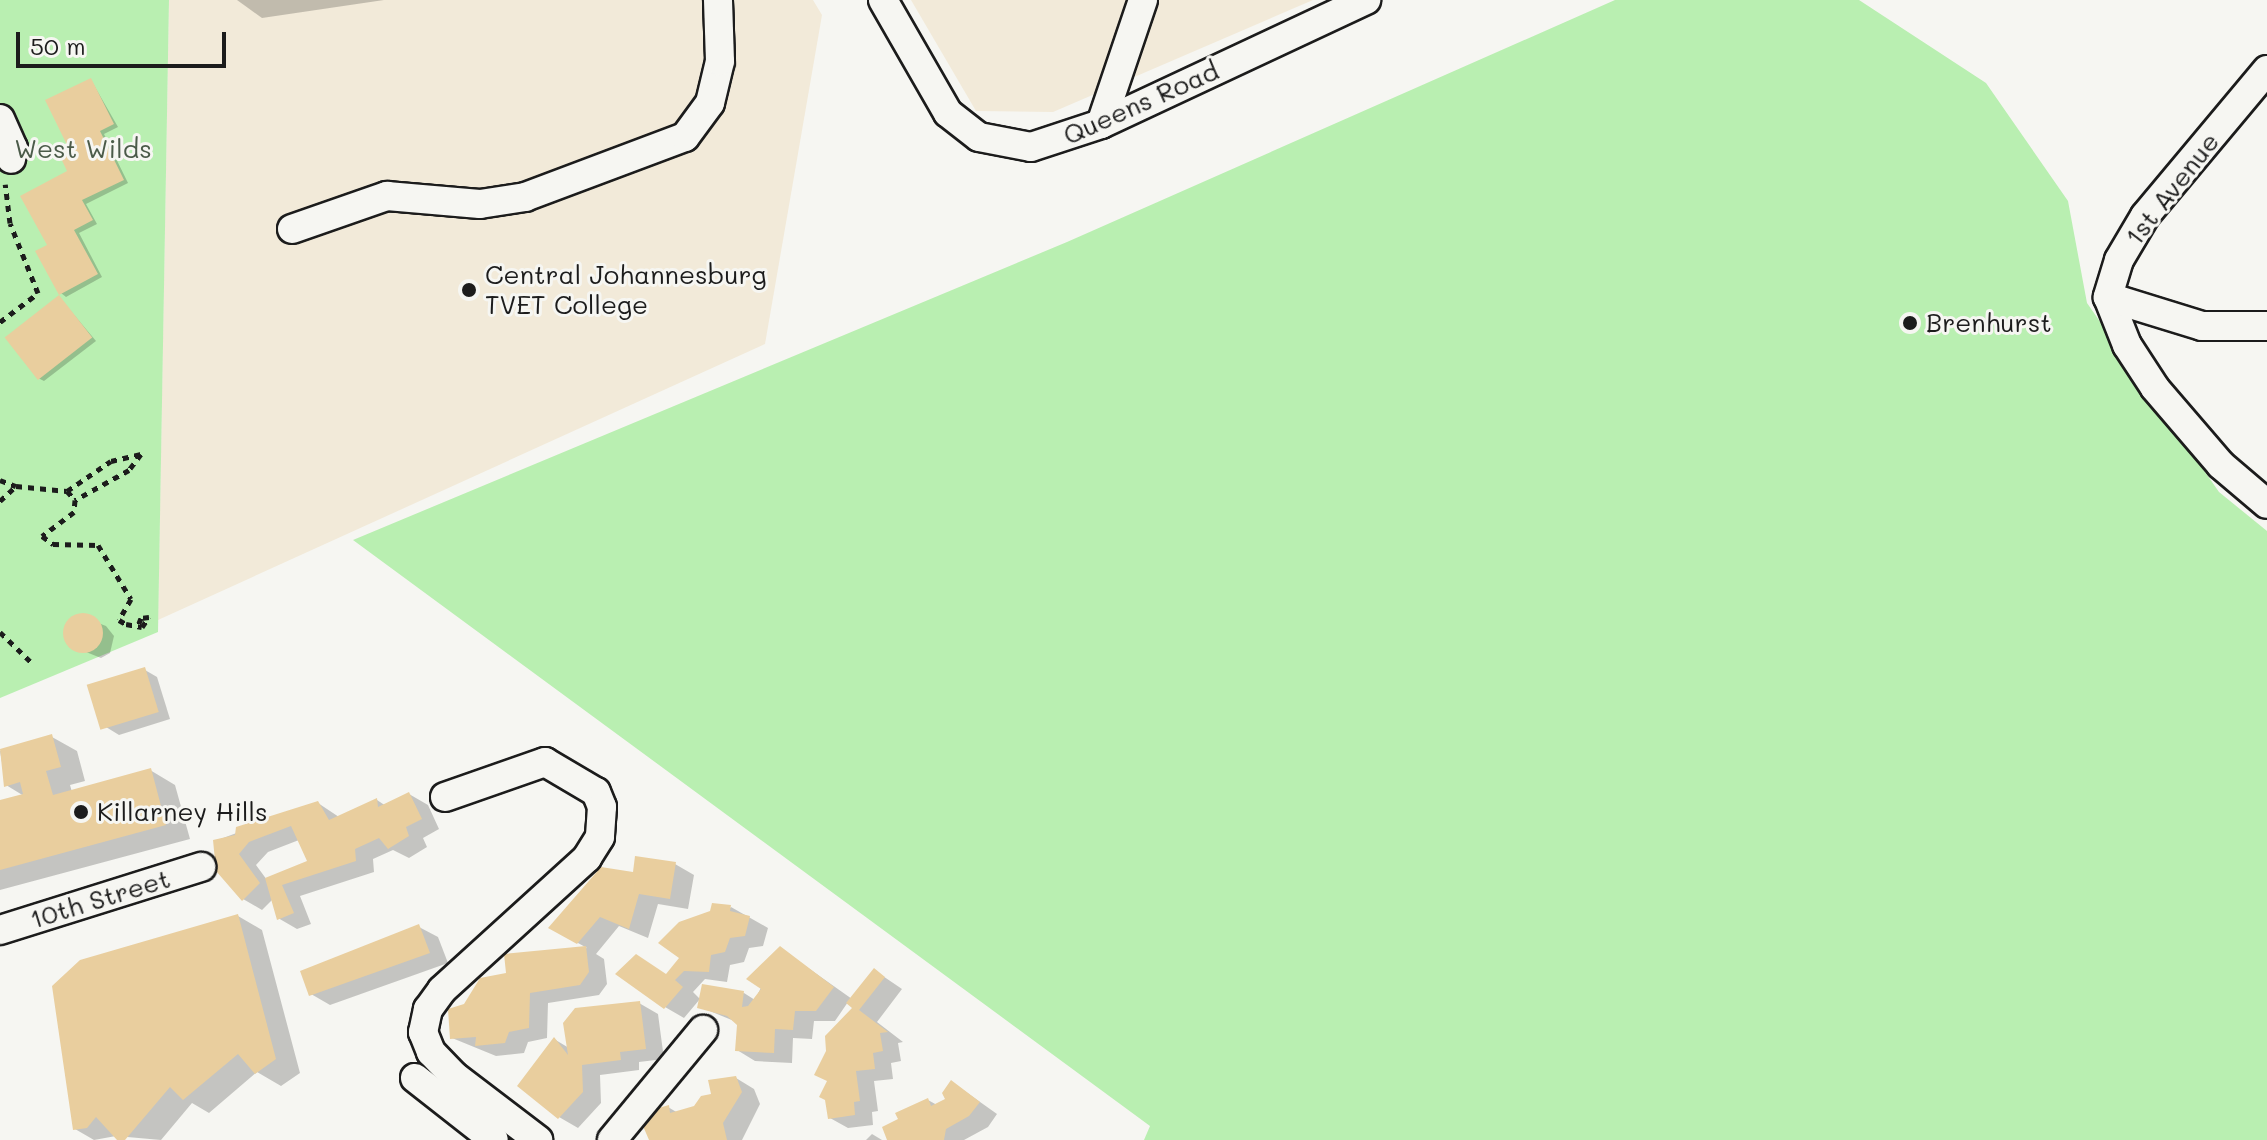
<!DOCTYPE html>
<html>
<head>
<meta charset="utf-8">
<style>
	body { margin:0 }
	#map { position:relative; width:2267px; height:1140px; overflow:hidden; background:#f6f6f2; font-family:Mali,sans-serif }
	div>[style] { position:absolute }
	.built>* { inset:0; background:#f2ead9 }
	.green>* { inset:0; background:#b9efb1 }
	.shadow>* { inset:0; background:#0003 }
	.building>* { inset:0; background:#e9ce9e; transform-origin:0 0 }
	.round { border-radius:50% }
	.path>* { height:5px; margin-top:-2.5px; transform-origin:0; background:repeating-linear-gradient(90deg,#1c1c1c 0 6px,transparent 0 12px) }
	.roads { filter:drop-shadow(2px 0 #1c1c1c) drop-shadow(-2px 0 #1c1c1c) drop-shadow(0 2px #1c1c1c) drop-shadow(0 -2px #1c1c1c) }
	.minor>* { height:28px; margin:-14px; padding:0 14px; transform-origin:14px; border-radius:14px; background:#f6f6f2 }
	.dots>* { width:22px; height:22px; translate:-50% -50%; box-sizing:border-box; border:4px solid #f6f6f2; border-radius:50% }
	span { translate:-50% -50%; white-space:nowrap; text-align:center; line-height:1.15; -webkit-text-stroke:6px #f6f6f2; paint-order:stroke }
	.street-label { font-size:26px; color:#1c1c1c }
	.park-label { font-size:26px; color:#4b5b49 }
	.poi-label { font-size:26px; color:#1c1c1c }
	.left { translate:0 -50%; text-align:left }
	.scale { position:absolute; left:16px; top:32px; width:210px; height:36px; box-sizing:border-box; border:4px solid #1c1c1c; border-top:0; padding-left:10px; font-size:24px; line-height:28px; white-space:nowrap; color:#1c1c1c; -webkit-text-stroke:6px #f6f6f2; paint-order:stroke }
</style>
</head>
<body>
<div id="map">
	<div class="built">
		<i style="clip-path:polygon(169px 0,813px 0,822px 15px,765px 344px,158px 620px)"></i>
		<i style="clip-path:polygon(911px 0,1313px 0,1053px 112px,976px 111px)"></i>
	</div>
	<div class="green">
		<i style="clip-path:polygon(0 0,169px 0,158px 632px,0 698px)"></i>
		<i style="clip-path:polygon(1615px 0,1859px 0,1986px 83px,2068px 201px,2087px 303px,2219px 492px,2267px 531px,2267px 1140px,1144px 1140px,1150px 1126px,353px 540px,1067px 242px)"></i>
	</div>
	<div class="shadow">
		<i style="clip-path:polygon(237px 0,384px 0,262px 18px)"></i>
		<i style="clip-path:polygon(91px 80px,118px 127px,104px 134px,128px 183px,86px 204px,97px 224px,79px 233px,102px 277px,66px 297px,61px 293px,50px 246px)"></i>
		<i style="clip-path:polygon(59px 297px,96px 341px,44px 381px,38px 378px)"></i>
		<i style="clip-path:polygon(77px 615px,106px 626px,114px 636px,110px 653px,101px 658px,71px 646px,67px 625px)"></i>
		<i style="clip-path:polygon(145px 670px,157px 677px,170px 719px,119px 735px,106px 727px)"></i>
		<i style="clip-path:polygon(52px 737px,77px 751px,85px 781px,70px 785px,72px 792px,150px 770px,175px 785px,190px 839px,0 890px,0 802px,24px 796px,6px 785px,0 751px)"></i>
		<i style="clip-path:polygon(evenodd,409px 794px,428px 805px,439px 829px,423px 838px,427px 847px,409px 858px,393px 850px,373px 859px,374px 872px,300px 896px,311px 924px,297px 929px,278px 918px,273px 899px,262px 910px,243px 899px,215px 841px,318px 803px,339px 817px,377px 800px,386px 806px,409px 794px,299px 840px,310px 862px,267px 880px,256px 865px,268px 852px,299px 840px)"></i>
		<i style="clip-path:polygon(675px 864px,694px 875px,688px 909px,658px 904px,648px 938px,619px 926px,596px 954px,604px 959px,607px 984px,599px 995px,548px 1003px,547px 1038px,528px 1042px,524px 1053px,496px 1056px,452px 1038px,466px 1006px,508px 974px,506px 956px,587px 948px,551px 928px,635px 874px)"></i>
		<i style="clip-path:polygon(731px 907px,768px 928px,763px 946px,749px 948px,744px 962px,730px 965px,727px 982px,705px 979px,693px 992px,700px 999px,684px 1018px,665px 1007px,667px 975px)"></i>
		<i style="clip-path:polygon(238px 916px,262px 930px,300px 1073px,281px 1086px,257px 1072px,209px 1113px,192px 1103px,161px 1140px,116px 1136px,94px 1140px,75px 1129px)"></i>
		<i style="clip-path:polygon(419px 927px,438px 937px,448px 963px,330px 1005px,311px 994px)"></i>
		<i style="clip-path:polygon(780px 948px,852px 999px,874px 970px,902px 989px,877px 1022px,903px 1042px,898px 1043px,901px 1061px,891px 1063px,893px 1079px,874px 1081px,878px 1111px,872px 1112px,873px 1125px,848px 1128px,830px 1118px,855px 1008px,848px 1002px,835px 1021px,814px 1021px,812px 1039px,793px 1038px,792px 1063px,755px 1061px,737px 1050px,739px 1023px,700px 1007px,744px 993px,755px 1000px)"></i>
		<i style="clip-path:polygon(639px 1003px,658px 1014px,664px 1059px,639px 1062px,639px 1070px,600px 1075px,601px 1103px,578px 1128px,559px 1117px,554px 1039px,569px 1048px)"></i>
		<i style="clip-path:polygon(736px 1078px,754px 1089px,760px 1104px,742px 1140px,649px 1140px,668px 1107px,678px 1113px,695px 1107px)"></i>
		<i style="clip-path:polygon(952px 1082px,997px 1114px,988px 1127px,964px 1140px,889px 1140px,928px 1100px,937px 1105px,948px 1100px)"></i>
		<i style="clip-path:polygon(872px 1134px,882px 1140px,866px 1140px)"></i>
	</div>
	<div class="building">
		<i style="clip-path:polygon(91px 78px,114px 124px,100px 131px,124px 180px,82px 200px,93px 220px,74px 230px,98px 274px,59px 295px,35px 251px,47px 245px,20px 196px,67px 171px,58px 152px,68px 147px,45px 100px)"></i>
		<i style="left:59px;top:295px;width:54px;height:69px;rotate:52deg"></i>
		<i class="round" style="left:63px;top:613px;width:40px;height:40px"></i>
		<i style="left:145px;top:667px;width:47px;height:61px;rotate:73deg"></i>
		<i style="clip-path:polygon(52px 734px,61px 767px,46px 771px,53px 795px,151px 768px,166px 825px,0 870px,0 800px,23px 794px,20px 782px,4px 787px,0 749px)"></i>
		<i style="clip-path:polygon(409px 792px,422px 819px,406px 827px,409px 836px,388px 849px,379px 838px,355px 849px,356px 861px,282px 885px,294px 913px,277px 920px,265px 878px,307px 861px,291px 826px,249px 842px,239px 854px,260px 883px,242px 901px,216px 871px,213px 840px,235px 835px,236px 827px,318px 801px,329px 820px,377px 798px,378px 807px)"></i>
		<i style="clip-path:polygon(635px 856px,676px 862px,670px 899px,639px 894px,629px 929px,600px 917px,577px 944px,548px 928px,601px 867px,633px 872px)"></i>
		<i style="clip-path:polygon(712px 903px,731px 905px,730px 911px,750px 916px,745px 936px,730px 938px,725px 952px,711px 955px,709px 972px,684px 971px,675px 980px,683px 987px,664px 1009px,615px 974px,636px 954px,666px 974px,679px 958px,658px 943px,679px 922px,710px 911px)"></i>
		<i style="clip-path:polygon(238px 914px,276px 1059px,255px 1074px,238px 1054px,183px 1100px,170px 1087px,125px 1140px,117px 1140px,96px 1117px,87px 1128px,73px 1130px,52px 986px,80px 960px)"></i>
		<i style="clip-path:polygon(419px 924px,430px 953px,309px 996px,300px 971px)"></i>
		<i style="clip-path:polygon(586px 946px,589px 972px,580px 985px,530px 993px,529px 1028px,509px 1032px,505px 1043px,475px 1046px,476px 1037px,450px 1039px,448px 1009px,464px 1004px,480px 978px,506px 973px,504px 954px)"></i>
		<i style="clip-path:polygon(780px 946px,834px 987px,816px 1011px,795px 1011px,793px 1030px,775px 1029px,774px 1053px,735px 1051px,737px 1025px,727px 1016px,697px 1008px,702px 984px,744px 991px,742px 1007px,748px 1006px,761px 989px,746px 979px)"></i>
		<i style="clip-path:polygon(874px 968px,885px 977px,859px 1010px,888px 1032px,880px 1033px,883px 1051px,873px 1053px,875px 1069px,856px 1071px,860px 1101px,854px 1102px,855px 1115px,828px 1119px,825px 1100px,819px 1097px,827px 1081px,814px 1075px,826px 1051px,825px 1036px,852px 1008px,846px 1003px)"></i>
		<i style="clip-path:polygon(640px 1001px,646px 1049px,620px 1052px,621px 1060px,582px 1065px,583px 1092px,558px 1119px,517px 1086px,554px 1037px,568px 1055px,563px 1023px,575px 1008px)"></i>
		<i style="clip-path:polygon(736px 1076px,742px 1092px,723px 1123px,727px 1140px,649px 1140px,643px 1126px,655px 1109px,669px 1105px,670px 1113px,694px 1106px,701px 1096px,711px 1094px,708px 1080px)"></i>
		<i style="clip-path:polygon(951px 1080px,980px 1102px,969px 1116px,946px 1129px,944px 1140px,887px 1140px,882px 1127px,898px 1119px,895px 1113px,928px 1098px,931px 1106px,945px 1099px,942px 1093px)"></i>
	</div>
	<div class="path">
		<i style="left:0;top:322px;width:48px;rotate:-37.3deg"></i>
		<i style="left:38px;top:293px;width:75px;rotate:-111.8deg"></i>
		<i style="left:10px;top:223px;width:39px;rotate:-97deg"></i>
		<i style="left:0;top:480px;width:17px;rotate:21deg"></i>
		<i style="left:67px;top:491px;width:53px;rotate:-34.3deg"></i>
		<i style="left:111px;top:461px;width:31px;rotate:-13deg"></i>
		<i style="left:141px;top:454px;width:20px;rotate:127deg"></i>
		<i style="left:129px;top:470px;width:62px;rotate:150.9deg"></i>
		<i style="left:0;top:501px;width:22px;rotate:-43deg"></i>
		<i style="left:16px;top:486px;width:51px;rotate:5.6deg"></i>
		<i style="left:67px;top:491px;width:12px;rotate:48deg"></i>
		<i style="left:75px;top:500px;width:12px;rotate:95deg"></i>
		<i style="left:74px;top:512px;width:40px;rotate:143deg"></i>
		<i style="left:42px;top:536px;width:14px;rotate:36deg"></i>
		<i style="left:53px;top:544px;width:45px;rotate:1.3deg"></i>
		<i style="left:98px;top:545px;width:63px;rotate:58.6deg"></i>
		<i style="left:131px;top:599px;width:24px;rotate:120deg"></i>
		<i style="left:119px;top:620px;width:8px;rotate:30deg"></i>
		<i style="left:126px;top:624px;width:16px;rotate:11deg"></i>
		<i style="left:142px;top:627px;width:12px;rotate:-55deg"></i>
		<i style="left:149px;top:617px;width:8px;rotate:173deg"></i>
		<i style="left:141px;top:618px;width:9px;rotate:111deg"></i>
		<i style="left:0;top:632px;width:42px;rotate:44deg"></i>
	</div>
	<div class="roads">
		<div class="minor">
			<i style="left:883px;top:0;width:130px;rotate:60.1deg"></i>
			<i style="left:948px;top:113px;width:39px;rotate:38deg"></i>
			<i style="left:979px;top:137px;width:53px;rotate:10.9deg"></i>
			<i style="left:1031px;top:147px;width:74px;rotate:-18.2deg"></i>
			<i style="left:1101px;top:124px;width:293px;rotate:-25.1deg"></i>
			<i style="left:2267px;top:70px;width:190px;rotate:129.9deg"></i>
			<i style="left:2145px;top:216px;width:51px;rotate:120.6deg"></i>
			<i style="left:2119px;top:260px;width:39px;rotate:107deg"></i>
			<i style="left:2108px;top:297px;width:52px;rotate:68.4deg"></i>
			<i style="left:2127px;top:345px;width:51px;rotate:56.9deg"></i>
			<i style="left:2155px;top:388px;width:101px;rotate:49.4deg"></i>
			<i style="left:2221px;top:465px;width:60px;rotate:40.3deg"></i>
			<i style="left:0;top:119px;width:32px;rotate:66deg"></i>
			<i style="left:13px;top:148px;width:11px;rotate:100deg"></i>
			<i style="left:1101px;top:124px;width:131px;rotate:-71.3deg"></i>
			<i style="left:292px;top:229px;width:101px;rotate:-19.2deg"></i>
			<i style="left:387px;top:196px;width:93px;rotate:4.9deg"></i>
			<i style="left:480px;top:204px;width:46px;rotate:-8.8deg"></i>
			<i style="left:525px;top:197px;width:171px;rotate:-20.6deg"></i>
			<i style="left:685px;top:137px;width:42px;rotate:-53.7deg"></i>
			<i style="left:710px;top:103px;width:43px;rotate:-76.6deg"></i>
			<i style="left:720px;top:61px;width:61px;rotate:-91.9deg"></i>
			<i style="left:2108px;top:297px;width:98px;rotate:17.1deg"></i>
			<i style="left:2202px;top:326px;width:65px"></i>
			<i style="left:445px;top:797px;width:106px;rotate:-19.3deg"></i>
			<i style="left:545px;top:762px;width:59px;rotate:30.5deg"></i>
			<i style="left:596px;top:792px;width:16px;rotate:68deg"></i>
			<i style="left:602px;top:807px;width:30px;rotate:94deg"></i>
			<i style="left:600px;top:837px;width:25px;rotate:122deg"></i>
			<i style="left:587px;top:858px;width:196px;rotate:137.7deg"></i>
			<i style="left:442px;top:990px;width:24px;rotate:126deg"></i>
			<i style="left:428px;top:1009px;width:24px;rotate:102deg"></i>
			<i style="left:423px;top:1032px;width:22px;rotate:68deg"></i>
			<i style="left:431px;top:1052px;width:33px;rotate:46deg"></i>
			<i style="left:454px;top:1076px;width:106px;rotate:37.3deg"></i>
			<i style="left:0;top:930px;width:211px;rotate:-17.4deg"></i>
			<i style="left:415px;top:1078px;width:100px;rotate:38.1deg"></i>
			<i style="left:612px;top:1140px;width:143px;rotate:-50.4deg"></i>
		</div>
	</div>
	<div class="dots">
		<i style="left:469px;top:290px;background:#1c1c1c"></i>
		<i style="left:1910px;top:323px;background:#1c1c1c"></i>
		<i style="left:81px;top:812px;background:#1c1c1c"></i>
	</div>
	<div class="street-label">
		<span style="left:1141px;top:103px;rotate:-24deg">Queens Road</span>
		<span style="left:2172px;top:189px;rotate:-52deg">1st Avenue</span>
		<span style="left:100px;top:899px;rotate:-17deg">10th Street</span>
	</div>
	<div class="park-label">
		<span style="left:83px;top:149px">West Wilds</span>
	</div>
	<div class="poi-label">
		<span class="left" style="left:485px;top:290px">Central Johannesburg<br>TVET College</span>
		<span class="left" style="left:1926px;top:323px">Brenhurst</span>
		<span class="left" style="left:97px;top:812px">Killarney Hills</span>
	</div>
	<div class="scale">50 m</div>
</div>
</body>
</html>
